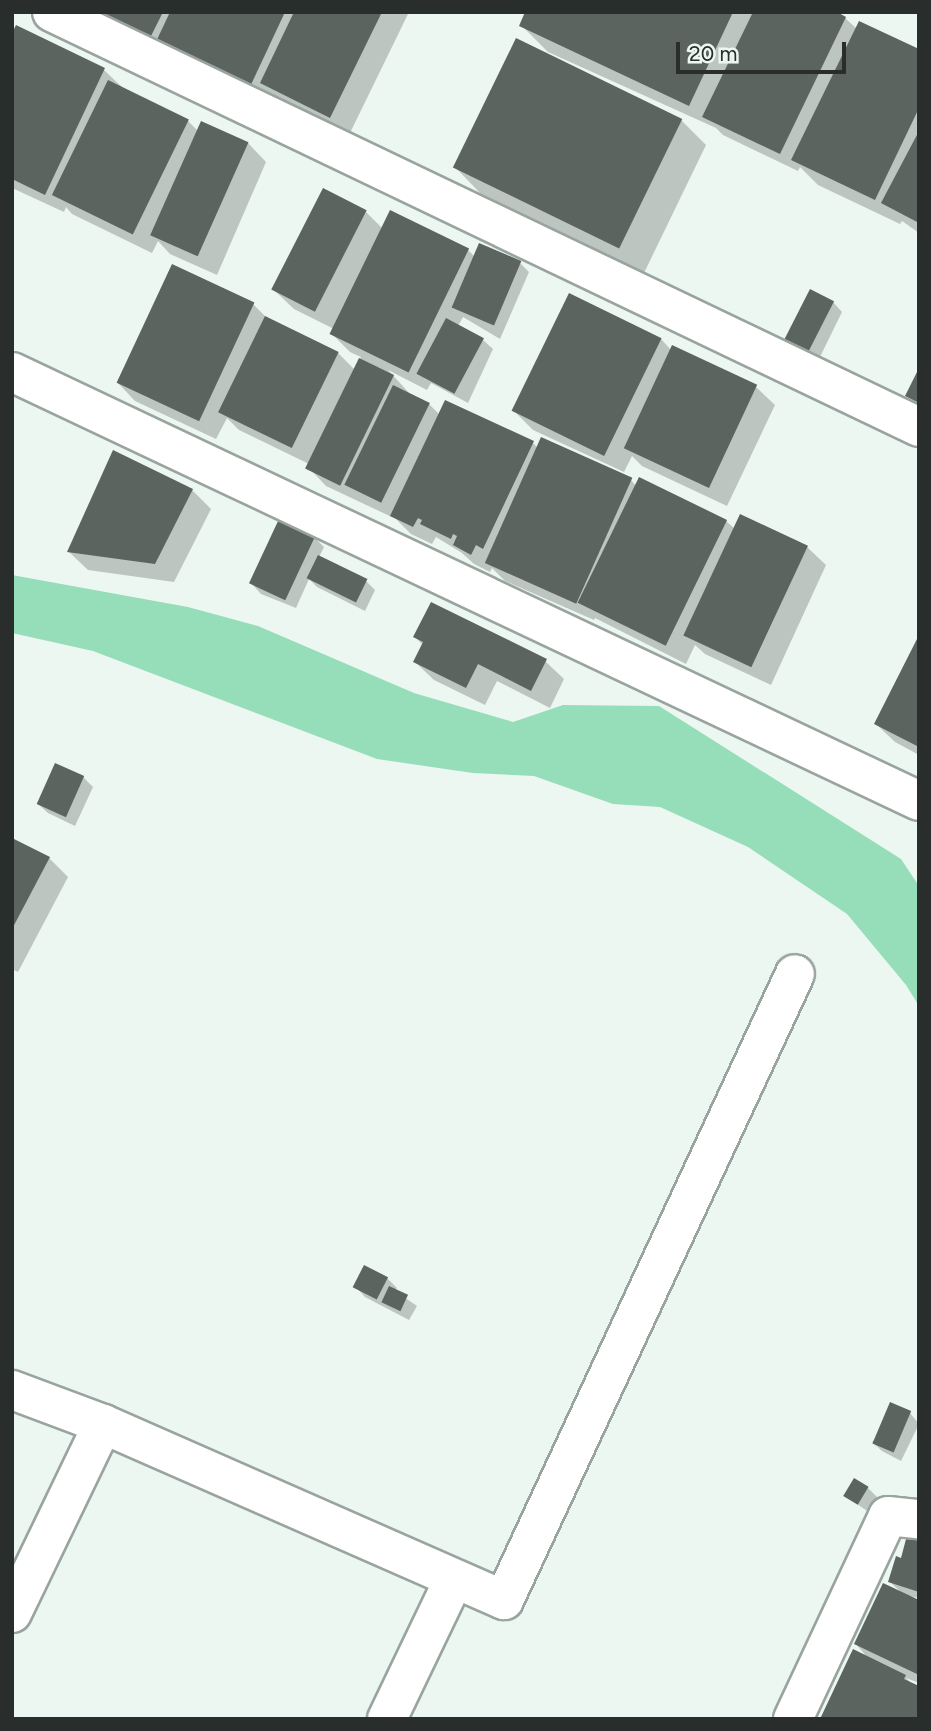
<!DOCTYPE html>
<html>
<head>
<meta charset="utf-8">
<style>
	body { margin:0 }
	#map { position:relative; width:931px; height:1731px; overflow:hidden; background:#ecf7f1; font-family:Figtree,sans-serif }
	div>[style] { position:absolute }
	.water>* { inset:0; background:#96deba }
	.shadow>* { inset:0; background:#0003 }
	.building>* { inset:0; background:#5b645f; transform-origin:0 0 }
	.roads { filter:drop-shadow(2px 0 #9aa49f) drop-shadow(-2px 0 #9aa49f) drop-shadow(0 2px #9aa49f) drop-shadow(0 -2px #9aa49f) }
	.minor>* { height:38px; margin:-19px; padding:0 19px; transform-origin:19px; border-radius:19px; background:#fff }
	span { translate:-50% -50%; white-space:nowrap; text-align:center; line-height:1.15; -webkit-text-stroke:7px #ecf7f1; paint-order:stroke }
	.frame { position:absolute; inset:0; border:14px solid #292d2b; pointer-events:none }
	.scale { position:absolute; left:676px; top:42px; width:170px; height:32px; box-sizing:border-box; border:4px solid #292d2b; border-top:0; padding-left:9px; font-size:21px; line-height:24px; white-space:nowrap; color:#292d2b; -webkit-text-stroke:5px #ecf7f1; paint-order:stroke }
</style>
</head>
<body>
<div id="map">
	<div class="water">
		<i style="clip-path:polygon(12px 575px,188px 607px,258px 626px,414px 693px,513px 722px,563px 705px,659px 706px,901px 859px,919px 886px,919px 1006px,906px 985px,847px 914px,748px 847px,660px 807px,613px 804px,534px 776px,473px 773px,377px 759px,93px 651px,12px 633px)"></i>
	</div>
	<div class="shadow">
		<i style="clip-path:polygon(86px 12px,409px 12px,349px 135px)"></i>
		<i style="clip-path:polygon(527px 12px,833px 12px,845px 18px,857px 29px,919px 51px,919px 233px,902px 221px,900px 224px,818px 185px,800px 167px,798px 171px,723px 135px,716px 128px,548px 52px,521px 25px)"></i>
		<i style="clip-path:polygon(17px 27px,104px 70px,123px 88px,188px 121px,198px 131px,248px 143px,266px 162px,217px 275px,170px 254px,158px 241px,152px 253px,72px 214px,66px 207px,64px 212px,12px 188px,12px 29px,15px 32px)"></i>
		<i style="clip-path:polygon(681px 120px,706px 145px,644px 273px,480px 193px,455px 167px)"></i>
		<i style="clip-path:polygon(365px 211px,382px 228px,468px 250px,475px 257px,520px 263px,529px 272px,500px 339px,463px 317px,458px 326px,483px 340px,493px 349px,468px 403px,431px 383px,427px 390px,388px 370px,411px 395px,429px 404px,440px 415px,533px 443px,538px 448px,631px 480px,636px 486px,639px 479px,726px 521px,735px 529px,741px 516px,807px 547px,826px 565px,771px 685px,705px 654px,695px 645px,686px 664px,595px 618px,594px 620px,505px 581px,492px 568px,490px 572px,474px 564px,462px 553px,436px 537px,432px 544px,411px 534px,396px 519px,326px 486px,308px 467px,309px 464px,239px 430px,227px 418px,216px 439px,135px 401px,117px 382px,172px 266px,253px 304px,268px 319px,338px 353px,355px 370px,361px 357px,350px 352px,331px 333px,334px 329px,294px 309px,275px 291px)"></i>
		<i style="clip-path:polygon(833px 302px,842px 312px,818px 361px,796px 350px,786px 340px)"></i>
		<i style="clip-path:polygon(661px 339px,671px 350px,673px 347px,756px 387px,775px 405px,727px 506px,642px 466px,632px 456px,624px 472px,533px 430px,514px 411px)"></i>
		<i style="clip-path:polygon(192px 490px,211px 509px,174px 582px,88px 570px,69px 552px)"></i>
		<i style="clip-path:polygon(314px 537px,324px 547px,319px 557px,366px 581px,375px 590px,365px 611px,317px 587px,309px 579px,296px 608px,261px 594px,252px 584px)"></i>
		<i style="clip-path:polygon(415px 637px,545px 661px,564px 679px,550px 708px,497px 681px,485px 705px,434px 680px,415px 662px,423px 645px)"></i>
		<i style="clip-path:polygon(919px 639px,919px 755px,895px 742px,876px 724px)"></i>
		<i style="clip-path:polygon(83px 777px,93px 787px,75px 826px,48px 813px,38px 804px)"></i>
		<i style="clip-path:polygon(12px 840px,49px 858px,68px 877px,18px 972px,12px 969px)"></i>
		<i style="clip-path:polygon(387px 1278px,397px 1288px,395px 1291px,417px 1306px,409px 1320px,365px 1297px,356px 1287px)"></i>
		<i style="clip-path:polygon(910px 1413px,919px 1424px,901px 1461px,882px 1451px,872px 1442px)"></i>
		<i style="clip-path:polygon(868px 1488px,878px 1498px,870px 1513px,847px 1497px)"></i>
		<i style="clip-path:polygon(919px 1528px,919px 1598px,903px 1595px,919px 1602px,919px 1683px,906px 1678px,913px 1685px,919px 1719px,856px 1644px,903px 1594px,890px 1582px,908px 1562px)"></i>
	</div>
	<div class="building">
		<i style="clip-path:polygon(97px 12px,163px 12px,150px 38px)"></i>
		<i style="clip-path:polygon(170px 12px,285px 12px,248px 91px,154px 46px)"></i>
		<i style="clip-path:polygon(294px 12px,382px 12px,330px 118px,260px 83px)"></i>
		<i style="clip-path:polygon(525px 12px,733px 12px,689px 106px,519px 26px)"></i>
		<i style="clip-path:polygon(753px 12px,837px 12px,846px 17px,780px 154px,702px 117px)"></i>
		<i style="clip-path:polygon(859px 21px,919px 49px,919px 108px,875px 200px,791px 160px)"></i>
		<i style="clip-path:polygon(16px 25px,105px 68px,45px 195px,12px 179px,12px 33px)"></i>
		<i style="left:516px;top:38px;width:185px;height:144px;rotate:26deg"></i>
		<i style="left:108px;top:80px;width:90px;height:128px;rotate:26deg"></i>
		<i style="left:201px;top:121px;width:52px;height:125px;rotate:24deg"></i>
		<i style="clip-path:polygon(919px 131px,919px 223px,881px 203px)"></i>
		<i style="left:323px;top:188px;width:49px;height:114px;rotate:27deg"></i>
		<i style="left:390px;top:210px;width:88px;height:138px;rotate:26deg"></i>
		<i style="left:479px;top:243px;width:46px;height:70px;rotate:23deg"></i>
		<i style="left:172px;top:264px;width:91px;height:131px;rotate:25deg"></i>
		<i style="left:810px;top:289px;width:27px;height:58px;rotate:27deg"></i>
		<i style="left:569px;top:293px;width:103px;height:131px;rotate:26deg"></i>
		<i style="left:265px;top:316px;width:82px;height:107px;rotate:26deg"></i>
		<i style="left:446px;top:318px;width:43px;height:63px;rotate:28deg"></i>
		<i style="left:672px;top:345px;width:94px;height:114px;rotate:25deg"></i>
		<i style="left:359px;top:358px;width:39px;height:123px;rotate:26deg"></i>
		<i style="clip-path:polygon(919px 368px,919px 403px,905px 396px)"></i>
		<i style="left:393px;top:385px;width:41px;height:111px;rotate:26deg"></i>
		<i style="clip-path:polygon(445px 400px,534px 441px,483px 549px,476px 545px,471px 555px,453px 545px,457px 536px,453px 534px,451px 539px,420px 524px,422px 520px,418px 518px,413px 527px,390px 516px)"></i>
		<i style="left:541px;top:437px;width:100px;height:138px;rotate:24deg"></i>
		<i style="clip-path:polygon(113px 450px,193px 489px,155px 564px,67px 552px)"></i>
		<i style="left:639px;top:477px;width:98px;height:140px;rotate:26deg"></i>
		<i style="left:740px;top:514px;width:75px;height:134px;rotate:25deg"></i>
		<i style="left:279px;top:519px;width:40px;height:71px;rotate:25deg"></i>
		<i style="left:318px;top:555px;width:55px;height:26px;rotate:26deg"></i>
		<i style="clip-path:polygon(431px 602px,547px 659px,531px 691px,478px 664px,466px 688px,413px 662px,423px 642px,413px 637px)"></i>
		<i style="clip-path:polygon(919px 635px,919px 742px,917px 746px,874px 724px)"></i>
		<i style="left:55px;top:763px;width:32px;height:45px;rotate:24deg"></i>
		<i style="clip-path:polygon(12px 838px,50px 857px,12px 929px)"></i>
		<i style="left:364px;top:1265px;width:27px;height:25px;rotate:27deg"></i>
		<i style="left:389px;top:1286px;width:21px;height:18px;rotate:25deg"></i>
		<i style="left:890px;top:1402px;width:23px;height:45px;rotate:23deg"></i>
		<i style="left:854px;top:1478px;width:17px;height:21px;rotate:31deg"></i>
		<i style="clip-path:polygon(910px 1524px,919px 1526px,919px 1592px,888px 1582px,896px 1556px,901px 1558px)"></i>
		<i style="clip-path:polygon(883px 1583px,919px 1600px,919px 1675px,854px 1644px)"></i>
		<i style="clip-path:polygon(853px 1649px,906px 1675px,904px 1679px,919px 1686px,919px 1719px,820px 1719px)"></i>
	</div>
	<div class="roads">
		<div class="minor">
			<i style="left:52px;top:12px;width:961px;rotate:25.58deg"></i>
			<i style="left:12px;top:372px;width:1003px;rotate:25.31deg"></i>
			<i style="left:12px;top:1390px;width:97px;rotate:20.5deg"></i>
			<i style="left:103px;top:1424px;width:438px;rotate:23.7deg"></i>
			<i style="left:504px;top:1600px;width:690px;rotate:-65.07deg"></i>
			<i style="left:12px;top:1613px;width:210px;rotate:-64.3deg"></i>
			<i style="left:387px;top:1719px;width:155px;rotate:-64.4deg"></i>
			<i style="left:793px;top:1719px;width:224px;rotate:-64.9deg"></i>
			<i style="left:888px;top:1516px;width:31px;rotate:6deg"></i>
		</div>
	</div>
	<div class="frame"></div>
	<div class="scale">20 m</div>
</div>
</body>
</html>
